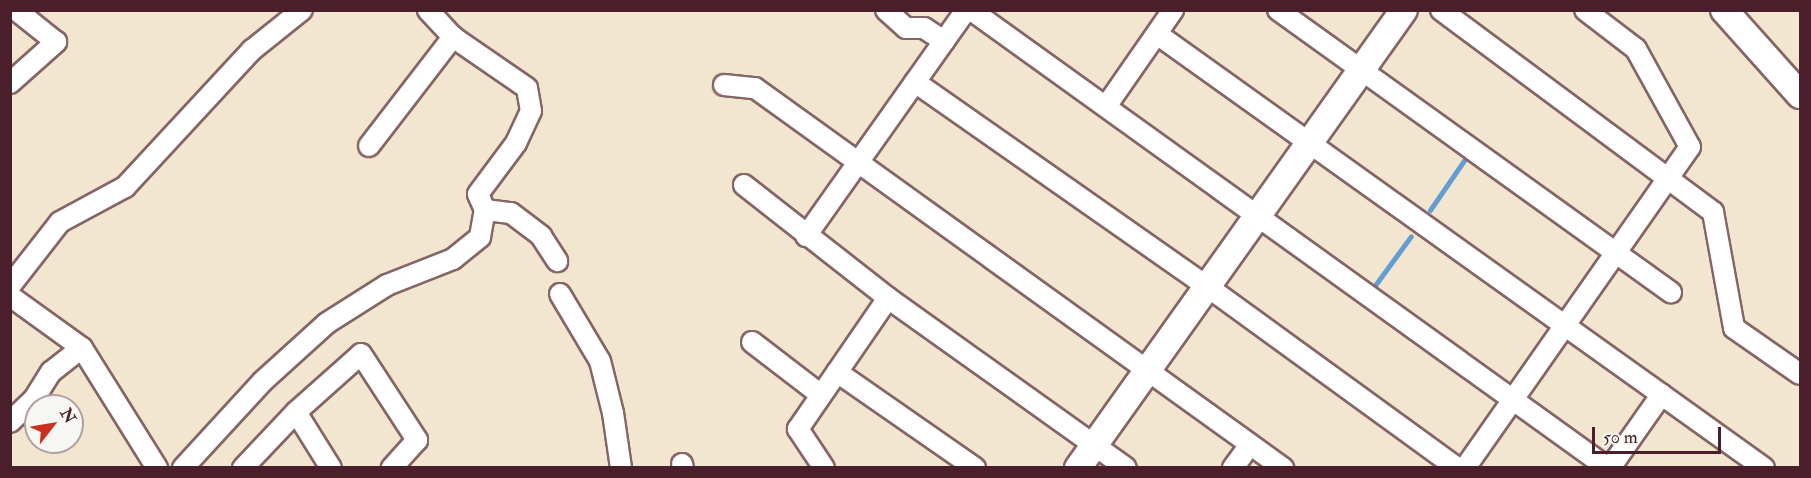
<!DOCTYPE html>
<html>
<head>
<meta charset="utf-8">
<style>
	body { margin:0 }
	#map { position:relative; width:1811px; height:478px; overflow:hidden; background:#f3e6d0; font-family:"IM FELL Double Pica",serif }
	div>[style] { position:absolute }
	.stream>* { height:5px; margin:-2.5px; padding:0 2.5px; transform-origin:2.5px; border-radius:2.5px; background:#639ed3 }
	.roads { filter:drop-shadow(2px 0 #856565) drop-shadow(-2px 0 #856565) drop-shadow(0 2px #856565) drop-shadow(0 -2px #856565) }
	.minor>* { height:20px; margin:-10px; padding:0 10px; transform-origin:10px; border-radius:10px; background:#fff }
	.tertiary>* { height:26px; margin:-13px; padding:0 13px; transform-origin:13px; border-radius:13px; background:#fff }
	span { translate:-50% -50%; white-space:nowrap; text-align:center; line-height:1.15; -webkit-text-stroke:4.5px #f6f6f2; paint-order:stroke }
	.frame { position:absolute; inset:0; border:12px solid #4a1f2b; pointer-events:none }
	.north { position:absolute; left:24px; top:394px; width:60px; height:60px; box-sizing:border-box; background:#f6f6f2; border:2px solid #b1a0a2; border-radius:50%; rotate:59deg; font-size:16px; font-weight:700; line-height:24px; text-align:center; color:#4a1f2b }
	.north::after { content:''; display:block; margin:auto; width:21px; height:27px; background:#c8321e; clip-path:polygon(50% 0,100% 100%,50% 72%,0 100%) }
	.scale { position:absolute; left:1592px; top:427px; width:129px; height:27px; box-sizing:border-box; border:3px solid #4a1f2b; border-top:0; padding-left:8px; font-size:18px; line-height:21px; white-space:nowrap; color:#4a1f2b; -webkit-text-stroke:4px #f6f6f2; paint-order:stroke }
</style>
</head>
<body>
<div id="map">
	<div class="stream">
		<i style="left:1430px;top:210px;width:62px;rotate:-55.5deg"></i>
		<i style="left:1373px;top:288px;width:64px;rotate:-53.8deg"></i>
	</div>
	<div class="roads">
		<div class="minor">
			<i style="left:886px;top:10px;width:27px;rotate:42deg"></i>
			<i style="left:906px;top:28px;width:18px"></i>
			<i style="left:924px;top:28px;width:24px;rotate:33deg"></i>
			<i style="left:971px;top:10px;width:785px;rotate:35.72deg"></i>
			<i style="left:1278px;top:10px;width:484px;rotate:35.7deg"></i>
			<i style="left:1441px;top:10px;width:339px;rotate:36.6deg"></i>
			<i style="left:1713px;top:212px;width:118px;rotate:79.7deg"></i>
			<i style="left:1734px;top:328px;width:80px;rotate:34.9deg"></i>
			<i style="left:1157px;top:34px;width:746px;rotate:35.56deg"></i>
			<i style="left:915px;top:82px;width:358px;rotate:35deg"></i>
			<i style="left:1208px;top:287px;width:308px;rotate:36deg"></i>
			<i style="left:10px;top:83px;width:62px;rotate:-41.7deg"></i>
			<i style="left:56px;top:42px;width:51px;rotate:-141.3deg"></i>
			<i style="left:724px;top:85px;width:31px;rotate:6deg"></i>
			<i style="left:755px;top:88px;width:651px;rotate:35.74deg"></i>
			<i style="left:1107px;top:105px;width:116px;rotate:-55.2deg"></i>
			<i style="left:369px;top:146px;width:138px;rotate:-52.4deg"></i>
			<i style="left:744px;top:185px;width:183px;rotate:38.1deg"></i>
			<i style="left:888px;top:298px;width:292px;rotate:35.5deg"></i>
			<i style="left:485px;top:210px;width:26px;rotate:7deg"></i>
			<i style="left:511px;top:213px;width:38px;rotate:37deg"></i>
			<i style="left:541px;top:236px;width:30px;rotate:57deg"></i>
			<i style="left:806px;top:236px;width:277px;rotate:-54.7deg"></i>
			<i style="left:10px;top:286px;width:81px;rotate:-52deg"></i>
			<i style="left:60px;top:222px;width:74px;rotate:-28.3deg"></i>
			<i style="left:125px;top:187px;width:187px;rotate:-47.2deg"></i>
			<i style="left:252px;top:50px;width:64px;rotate:-38.7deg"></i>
			<i style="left:560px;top:294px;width:78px;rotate:59.2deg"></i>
			<i style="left:600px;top:361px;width:54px;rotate:76deg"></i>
			<i style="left:613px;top:413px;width:56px;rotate:81.7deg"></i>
			<i style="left:10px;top:296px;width:89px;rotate:35.8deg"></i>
			<i style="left:82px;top:348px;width:142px;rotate:58deg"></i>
			<i style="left:752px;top:342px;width:87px;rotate:37.5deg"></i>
			<i style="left:837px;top:372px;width:168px;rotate:34.8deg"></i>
			<i style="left:296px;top:412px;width:66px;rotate:58deg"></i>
			<i style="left:10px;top:422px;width:33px;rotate:-44deg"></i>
			<i style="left:34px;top:399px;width:32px;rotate:-58deg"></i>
			<i style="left:51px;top:372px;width:39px;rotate:-38deg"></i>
			<i style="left:682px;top:464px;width:4px;rotate:76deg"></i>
			<i style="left:183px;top:468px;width:118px;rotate:-47.4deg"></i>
			<i style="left:263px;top:381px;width:86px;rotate:-42.2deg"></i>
			<i style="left:327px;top:323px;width:71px;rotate:-32.3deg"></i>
			<i style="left:387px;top:285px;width:71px;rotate:-21.5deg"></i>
			<i style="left:453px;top:259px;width:35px;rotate:-39deg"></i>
			<i style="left:480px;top:237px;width:27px;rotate:-80deg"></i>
			<i style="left:485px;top:210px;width:17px;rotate:-114deg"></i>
			<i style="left:478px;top:194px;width:64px;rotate:-53.3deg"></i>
			<i style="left:516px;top:143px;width:35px;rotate:-65deg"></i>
			<i style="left:531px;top:111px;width:23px;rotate:-100deg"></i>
			<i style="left:527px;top:88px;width:90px;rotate:-145.4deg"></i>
			<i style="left:453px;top:37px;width:37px;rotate:-133deg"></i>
			<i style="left:243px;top:468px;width:77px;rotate:-46.6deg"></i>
			<i style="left:296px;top:412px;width:87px;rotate:-41.7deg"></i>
			<i style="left:361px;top:354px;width:103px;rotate:56.9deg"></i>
			<i style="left:417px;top:440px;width:38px;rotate:132deg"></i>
			<i style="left:824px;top:468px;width:47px;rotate:-123.7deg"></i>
			<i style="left:798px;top:429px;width:159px;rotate:-55.5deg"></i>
			<i style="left:1233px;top:468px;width:29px;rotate:-54deg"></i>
			<i style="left:1465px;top:468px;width:392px;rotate:-55deg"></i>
			<i style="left:1690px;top:147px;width:112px;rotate:-118.9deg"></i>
			<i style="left:1636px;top:49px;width:64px;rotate:-142.6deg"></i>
			<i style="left:1610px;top:468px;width:90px;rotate:-54.9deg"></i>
		</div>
		<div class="tertiary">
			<i style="left:1724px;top:10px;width:114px;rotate:48.2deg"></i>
			<i style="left:1078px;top:468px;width:562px;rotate:-54.56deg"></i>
		</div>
	</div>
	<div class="frame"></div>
	<div class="north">N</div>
	<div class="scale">50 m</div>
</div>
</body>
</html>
